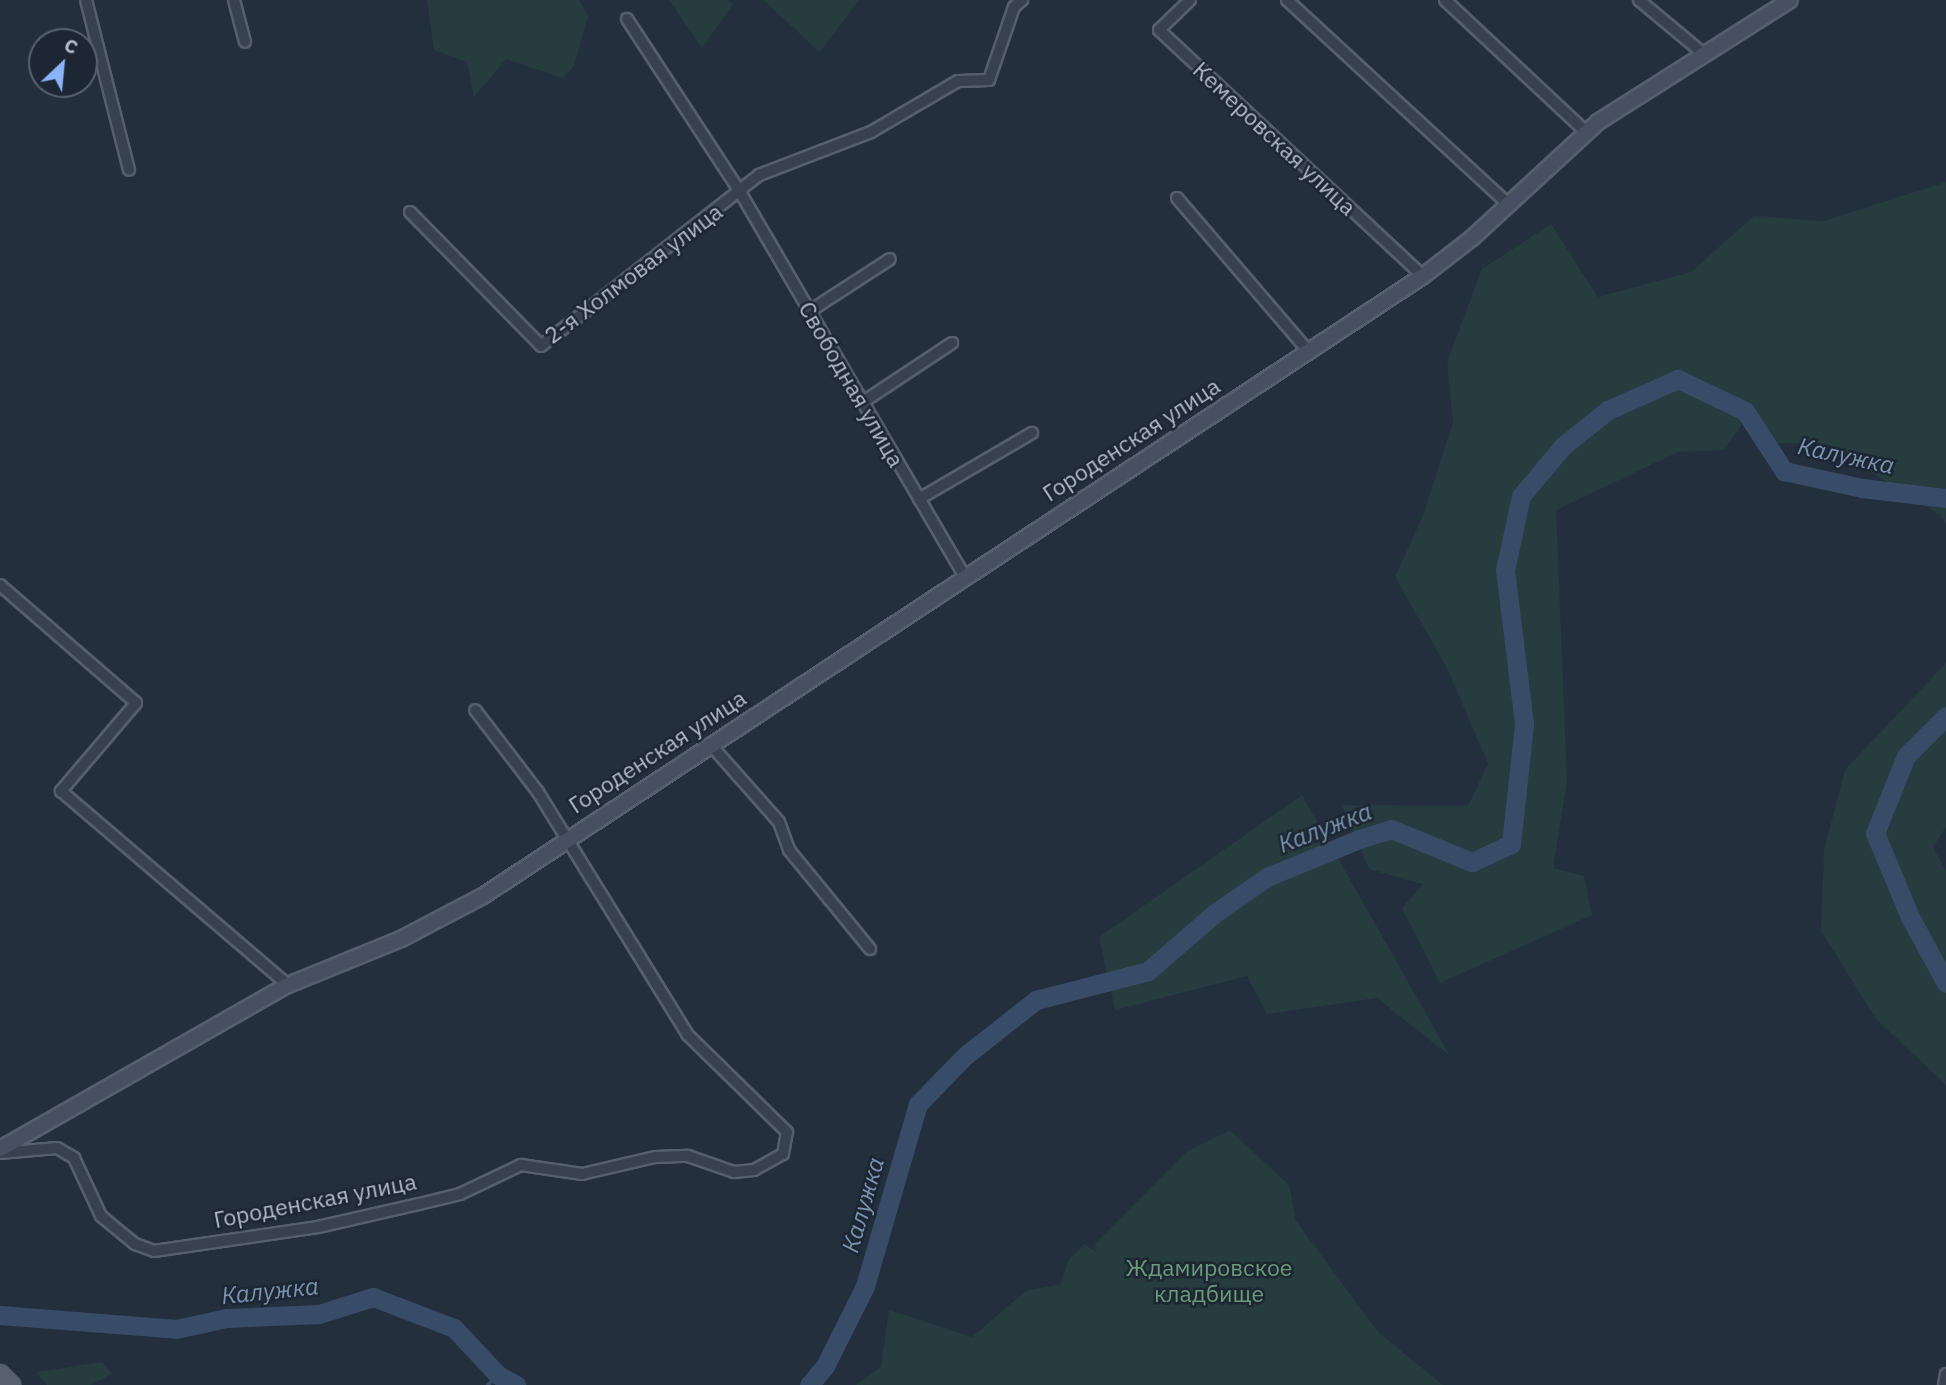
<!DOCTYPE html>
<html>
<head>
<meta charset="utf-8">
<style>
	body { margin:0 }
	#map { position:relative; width:1946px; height:1385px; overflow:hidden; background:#242f3e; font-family:"IBM Plex Sans",sans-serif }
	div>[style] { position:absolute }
	.green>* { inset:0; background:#263c3f }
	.stream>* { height:3.5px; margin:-1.75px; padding:0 1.75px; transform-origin:1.75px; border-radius:1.75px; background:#394c67 }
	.river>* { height:19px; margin:-9.5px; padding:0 9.5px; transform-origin:9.5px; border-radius:9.5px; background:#394c67 }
	.roads { filter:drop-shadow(2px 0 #565f6c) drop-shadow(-2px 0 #565f6c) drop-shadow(0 2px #565f6c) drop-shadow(0 -2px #565f6c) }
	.street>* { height:10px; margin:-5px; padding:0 5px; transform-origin:5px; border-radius:5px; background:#38414e }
	.secondary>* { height:14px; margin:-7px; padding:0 7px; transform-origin:7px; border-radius:7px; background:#465061 }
	.primary>* { height:16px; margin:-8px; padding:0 8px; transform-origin:8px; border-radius:8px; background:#56606e }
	span { translate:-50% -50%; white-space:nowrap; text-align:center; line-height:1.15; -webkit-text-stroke:5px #1d2633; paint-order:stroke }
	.street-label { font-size:23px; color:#b4bcc9 }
	.park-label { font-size:23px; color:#6b9a76 }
	.water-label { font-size:24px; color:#7c92b1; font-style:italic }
	.north { position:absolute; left:28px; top:28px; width:70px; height:70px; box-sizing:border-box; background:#1d2633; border:2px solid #59626f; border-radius:50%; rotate:26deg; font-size:19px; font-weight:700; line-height:28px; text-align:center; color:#b4bcc9 }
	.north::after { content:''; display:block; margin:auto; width:24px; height:32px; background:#8ab4f8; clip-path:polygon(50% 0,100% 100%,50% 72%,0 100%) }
</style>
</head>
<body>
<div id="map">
	<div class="green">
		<i style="clip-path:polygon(427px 0,579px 0,588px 16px,574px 66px,563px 78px,506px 59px,474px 97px,467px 62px,434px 50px)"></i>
		<i style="clip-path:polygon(669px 0,728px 0,733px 4px,702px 48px)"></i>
		<i style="clip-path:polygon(763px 0,859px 0,820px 52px)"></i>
		<i style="clip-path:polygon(1946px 182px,1946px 524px,1940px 515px,1826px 444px,1777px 443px,1752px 409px,1724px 450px,1678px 452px,1556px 510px,1567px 781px,1553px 868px,1584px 876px,1592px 915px,1440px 983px,1402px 908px,1423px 884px,1369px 869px,1342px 805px,1468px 806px,1488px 764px,1447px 668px,1395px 577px,1424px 513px,1453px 422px,1447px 362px,1482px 269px,1551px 224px,1598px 297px,1691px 272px,1754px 216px,1824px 221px)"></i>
		<i style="clip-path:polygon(1946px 663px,1946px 827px,1933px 847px,1946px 871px,1946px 1085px,1876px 1019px,1821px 931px,1824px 850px,1845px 770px)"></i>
		<i style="clip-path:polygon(1302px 795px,1450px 1056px,1377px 998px,1267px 1014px,1247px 976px,1115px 1010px,1099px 937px)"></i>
		<i style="clip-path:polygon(1230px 1130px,1289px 1185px,1296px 1221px,1379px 1333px,1443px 1385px,856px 1385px,881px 1367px,889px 1310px,972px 1337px,1026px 1291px,1061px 1284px,1068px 1261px,1084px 1244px,1096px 1252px,1095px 1244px,1186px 1152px)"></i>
		<i style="clip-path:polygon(102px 1362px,112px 1374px,90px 1385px,47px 1385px,36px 1372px)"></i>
	</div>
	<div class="stream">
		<i style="left:488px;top:1385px;width:14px;rotate:-45deg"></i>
	</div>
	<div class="river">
		<i style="left:1946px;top:716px;width:57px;rotate:135deg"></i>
		<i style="left:1906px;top:756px;width:83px;rotate:111.9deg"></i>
		<i style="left:1875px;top:833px;width:91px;rotate:67.4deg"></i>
		<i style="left:1910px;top:917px;width:75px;rotate:61.4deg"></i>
		<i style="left:0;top:1315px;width:177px;rotate:4.5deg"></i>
		<i style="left:176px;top:1329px;width:52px;rotate:-12.2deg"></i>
		<i style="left:227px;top:1318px;width:92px;rotate:-2.5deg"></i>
		<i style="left:319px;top:1314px;width:57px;rotate:-17.5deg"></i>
		<i style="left:373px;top:1297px;width:87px;rotate:20.9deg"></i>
		<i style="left:454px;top:1328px;width:64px;rotate:46.9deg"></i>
		<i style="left:498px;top:1375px;width:21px;rotate:29deg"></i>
		<i style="left:809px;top:1385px;width:25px;rotate:-50deg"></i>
		<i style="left:825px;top:1366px;width:89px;rotate:-63.4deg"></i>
		<i style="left:865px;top:1286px;width:190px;rotate:-73.8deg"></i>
		<i style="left:918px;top:1104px;width:69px;rotate:-45.6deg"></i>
		<i style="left:966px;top:1055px;width:89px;rotate:-38.2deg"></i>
		<i style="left:1036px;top:1000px;width:116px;rotate:-14.5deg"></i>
		<i style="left:1148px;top:971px;width:89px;rotate:-40.9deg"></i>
		<i style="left:1215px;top:913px;width:63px;rotate:-34.7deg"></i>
		<i style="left:1267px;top:877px;width:100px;rotate:-22.4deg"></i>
		<i style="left:1359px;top:839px;width:34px;rotate:-17deg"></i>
		<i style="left:1391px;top:829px;width:87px;rotate:22.2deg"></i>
		<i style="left:1472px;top:862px;width:43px;rotate:-24.8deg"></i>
		<i style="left:1511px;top:844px;width:121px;rotate:-83.8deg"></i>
		<i style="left:1524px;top:724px;width:155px;rotate:-97deg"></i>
		<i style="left:1505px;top:570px;width:76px;rotate:-77.8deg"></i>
		<i style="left:1521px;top:496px;width:65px;rotate:-50deg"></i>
		<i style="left:1563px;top:446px;width:58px;rotate:-38.7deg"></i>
		<i style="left:1608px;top:410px;width:77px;rotate:-23.9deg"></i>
		<i style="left:1678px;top:379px;width:74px;rotate:25.5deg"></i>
		<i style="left:1745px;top:411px;width:72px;rotate:57deg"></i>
		<i style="left:1784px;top:471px;width:80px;rotate:12.3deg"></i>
		<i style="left:1862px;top:488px;width:85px;rotate:6.8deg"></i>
	</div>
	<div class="roads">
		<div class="street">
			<i style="left:86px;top:0;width:175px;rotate:75.8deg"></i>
			<i style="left:234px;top:0;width:43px;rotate:75.3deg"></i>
			<i style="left:1190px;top:0;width:43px;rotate:135.9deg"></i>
			<i style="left:1159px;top:30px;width:361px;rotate:43deg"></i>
			<i style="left:1287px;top:0;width:299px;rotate:42.7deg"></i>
			<i style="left:1445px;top:0;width:195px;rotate:43.1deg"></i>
			<i style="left:1639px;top:0;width:86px;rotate:39.8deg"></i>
			<i style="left:627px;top:19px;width:207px;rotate:56.8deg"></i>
			<i style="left:740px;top:192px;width:444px;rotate:59.7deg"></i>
			<i style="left:1177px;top:198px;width:201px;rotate:49.4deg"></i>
			<i style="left:410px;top:212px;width:187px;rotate:45.6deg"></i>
			<i style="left:541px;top:346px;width:277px;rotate:-38.1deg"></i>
			<i style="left:759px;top:175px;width:120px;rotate:-21deg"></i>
			<i style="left:871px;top:132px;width:101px;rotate:-30.4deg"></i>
			<i style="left:958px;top:81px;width:31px;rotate:-2deg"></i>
			<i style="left:989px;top:80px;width:77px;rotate:-71.1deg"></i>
			<i style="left:1014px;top:7px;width:11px;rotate:-41deg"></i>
			<i style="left:810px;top:311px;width:95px;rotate:-33deg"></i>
			<i style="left:863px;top:402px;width:107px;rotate:-33.5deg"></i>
			<i style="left:919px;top:499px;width:131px;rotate:-30.3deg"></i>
			<i style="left:0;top:585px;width:180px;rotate:40.9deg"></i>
			<i style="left:136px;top:703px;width:116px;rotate:130.4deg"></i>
			<i style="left:61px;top:791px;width:299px;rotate:40.5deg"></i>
			<i style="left:710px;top:744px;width:104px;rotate:48.5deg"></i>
			<i style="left:779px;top:822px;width:30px;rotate:70deg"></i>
			<i style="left:789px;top:850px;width:128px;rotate:50.7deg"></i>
			<i style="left:0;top:1153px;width:57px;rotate:-5deg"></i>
			<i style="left:57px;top:1148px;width:20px;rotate:30deg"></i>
			<i style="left:74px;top:1158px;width:64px;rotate:65deg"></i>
			<i style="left:101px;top:1216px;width:44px;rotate:39.5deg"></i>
			<i style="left:135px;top:1244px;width:20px;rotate:20deg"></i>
			<i style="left:154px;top:1251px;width:166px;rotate:-8.3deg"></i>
			<i style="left:318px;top:1227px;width:104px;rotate:-12.8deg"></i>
			<i style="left:419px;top:1204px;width:42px;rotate:-13.7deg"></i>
			<i style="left:460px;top:1194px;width:68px;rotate:-25.4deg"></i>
			<i style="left:521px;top:1165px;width:62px;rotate:8.4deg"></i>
			<i style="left:582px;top:1174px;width:75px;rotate:-13.1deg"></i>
			<i style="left:655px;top:1157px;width:33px;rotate:-2deg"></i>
			<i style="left:688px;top:1156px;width:49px;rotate:19.2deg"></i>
			<i style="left:734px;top:1172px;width:20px;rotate:-6deg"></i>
			<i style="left:754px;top:1170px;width:33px;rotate:-29deg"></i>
			<i style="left:783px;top:1154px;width:22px;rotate:-80deg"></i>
			<i style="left:787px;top:1132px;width:139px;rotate:-135.6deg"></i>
			<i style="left:688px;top:1035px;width:286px;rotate:-121.7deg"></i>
			<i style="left:538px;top:792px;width:103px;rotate:-127.5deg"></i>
			<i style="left:1944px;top:1385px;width:11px;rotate:-80deg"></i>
		</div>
		<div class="secondary">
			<i style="left:0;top:1149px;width:331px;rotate:-29.7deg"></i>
			<i style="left:288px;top:985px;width:122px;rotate:-22.2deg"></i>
			<i style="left:401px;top:939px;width:93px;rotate:-27.7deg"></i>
			<i style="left:483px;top:896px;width:1126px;rotate:-33.41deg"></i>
			<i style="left:1423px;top:276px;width:62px;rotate:-37.8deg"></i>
			<i style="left:1472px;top:238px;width:171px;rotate:-42.6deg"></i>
			<i style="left:1598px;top:122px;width:227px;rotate:-32.4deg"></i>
		</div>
		<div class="primary">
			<i style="left:0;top:1374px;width:16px;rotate:45deg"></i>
		</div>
	</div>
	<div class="street-label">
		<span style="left:1275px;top:138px;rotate:43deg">Кемеровская улица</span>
		<span style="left:633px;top:273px;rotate:-37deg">2-я Холмовая улица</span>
		<span style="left:852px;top:384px;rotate:60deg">Свободная улица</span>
		<span style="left:1131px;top:439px;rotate:-33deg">Городенская улица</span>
		<span style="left:657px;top:751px;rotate:-33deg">Городенская улица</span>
		<span style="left:315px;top:1200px;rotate:-11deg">Городенская улица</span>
	</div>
	<div class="park-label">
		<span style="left:1209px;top:1280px">Ждамировское<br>кладбище</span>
	</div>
	<div class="water-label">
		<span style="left:1846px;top:456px;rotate:12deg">Калужка</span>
		<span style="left:1325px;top:828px;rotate:-21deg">Калужка</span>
		<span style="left:863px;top:1205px;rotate:-74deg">Калужка</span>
		<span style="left:270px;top:1291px;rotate:-6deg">Калужка</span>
	</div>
	<div class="north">С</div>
</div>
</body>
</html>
